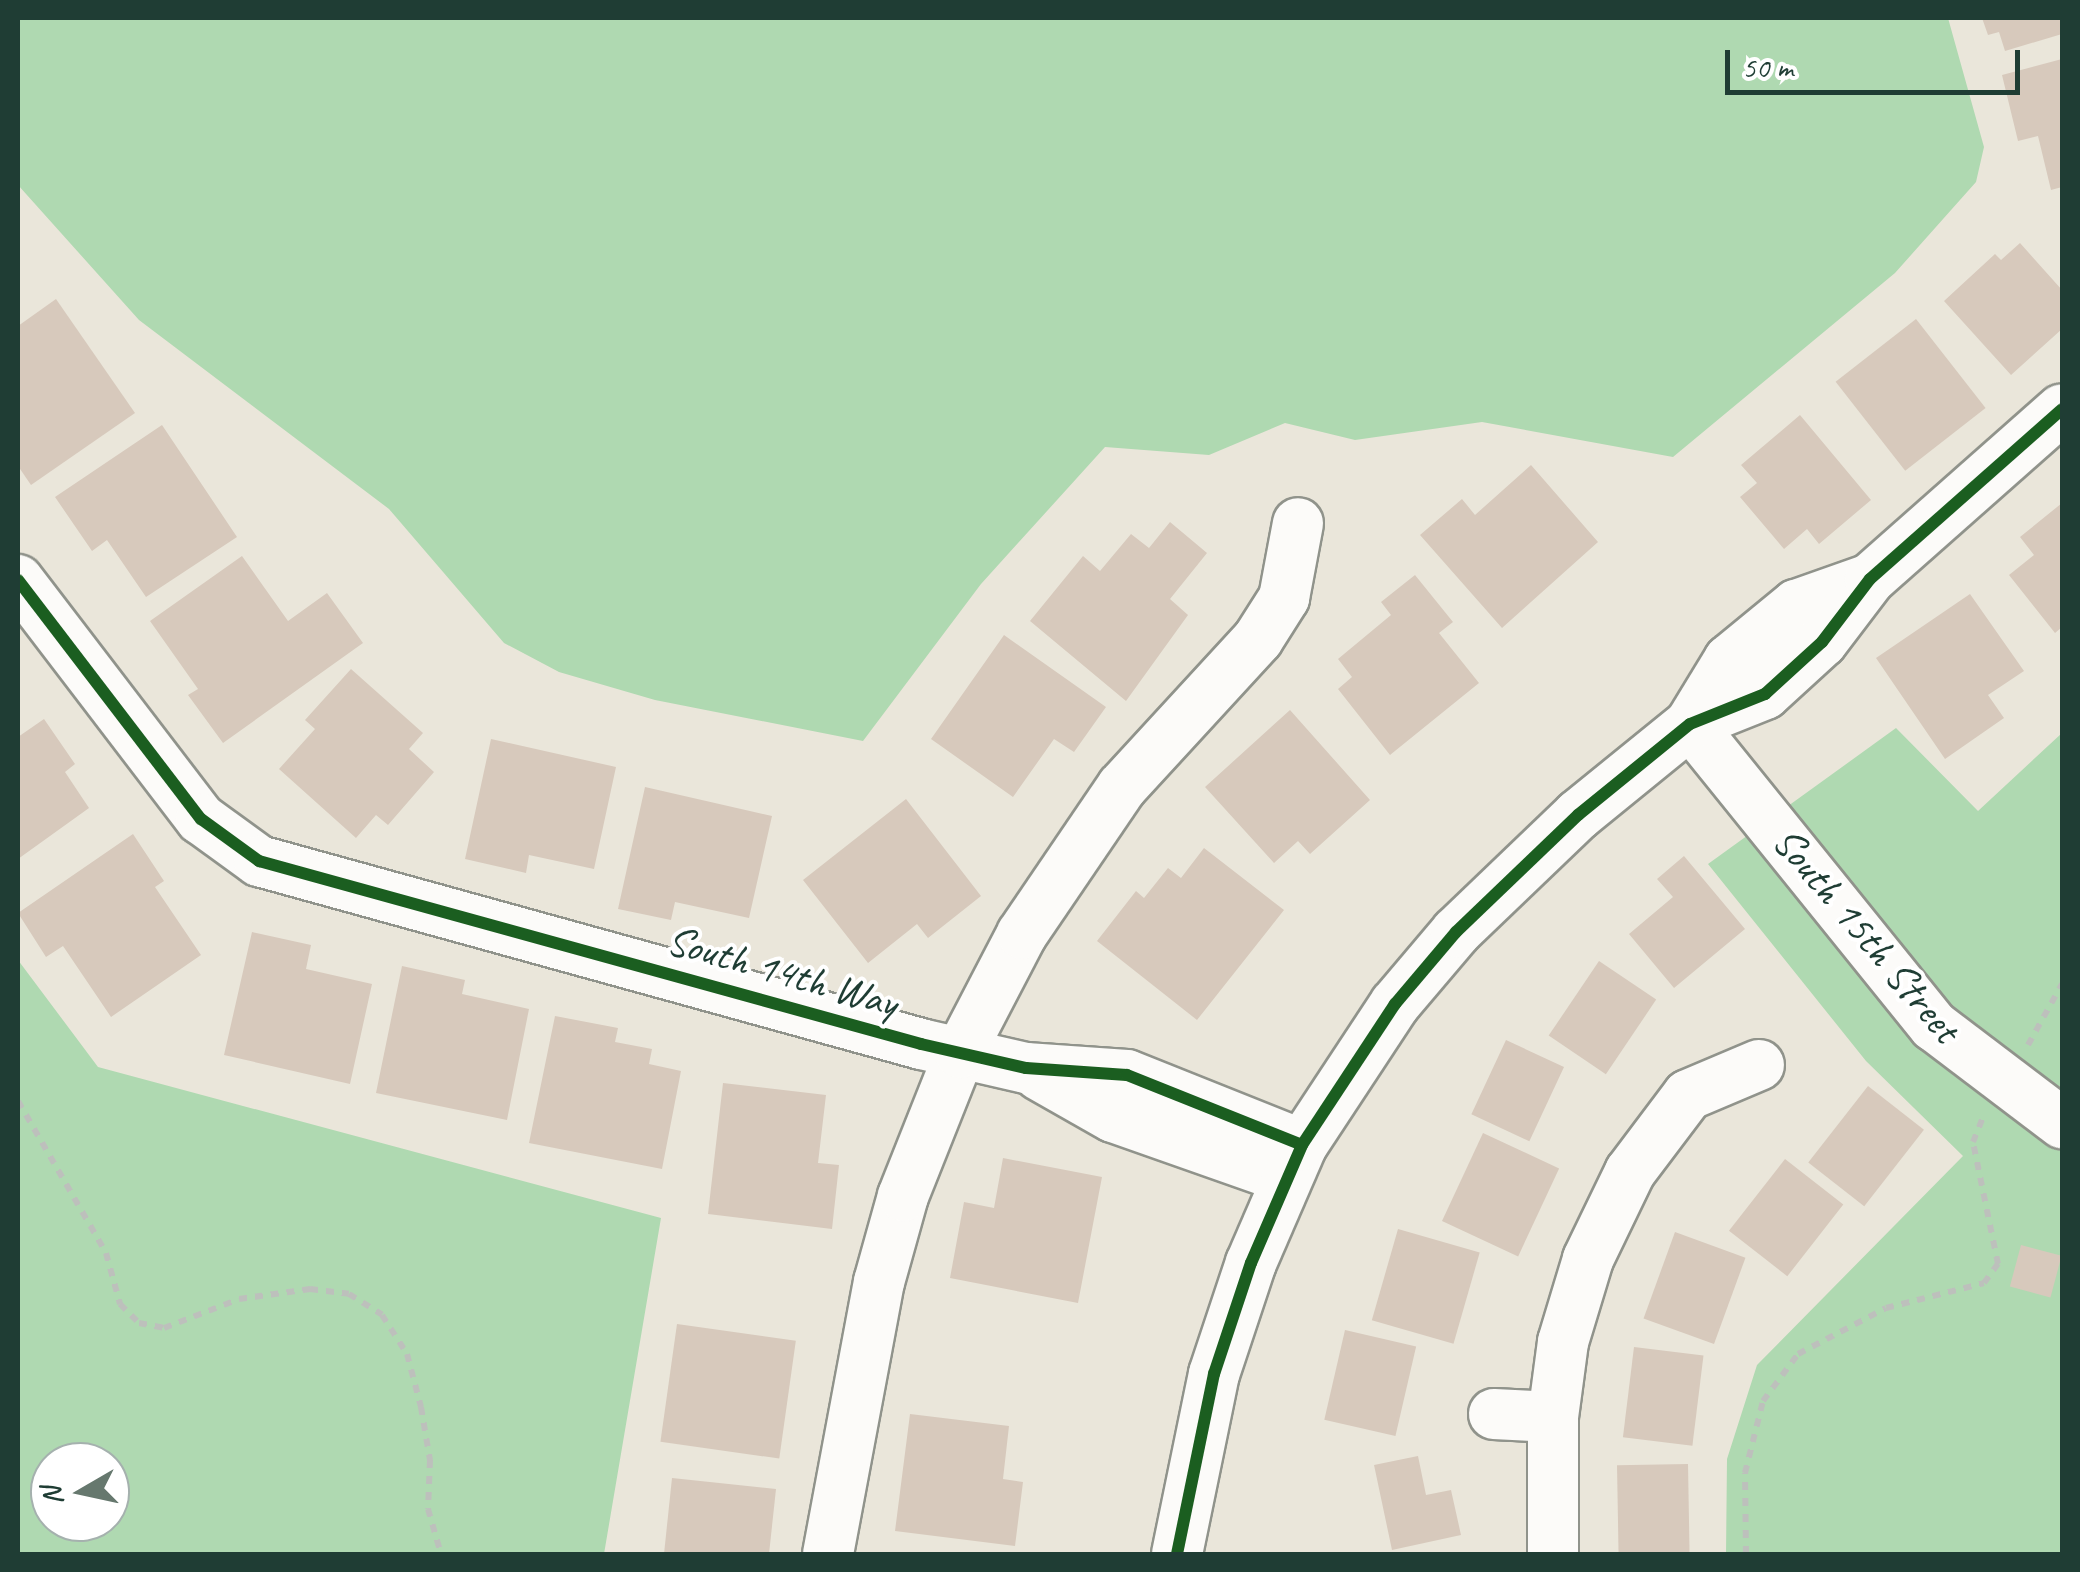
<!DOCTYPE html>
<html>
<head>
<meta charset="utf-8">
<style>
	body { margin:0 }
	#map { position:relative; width:2080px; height:1572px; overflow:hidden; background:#eae6da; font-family:Caveat,sans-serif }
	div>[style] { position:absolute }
	.green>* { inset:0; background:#afd9b1 }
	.building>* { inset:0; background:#d7c9bc; transform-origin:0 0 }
	.path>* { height:6px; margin-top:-3px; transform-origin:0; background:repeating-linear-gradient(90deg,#bdc0bc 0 8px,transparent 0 16px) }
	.roads { filter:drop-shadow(2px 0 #90938b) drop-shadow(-2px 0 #90938b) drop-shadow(0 2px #90938b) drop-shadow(0 -2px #90938b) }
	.minor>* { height:50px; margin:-25px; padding:0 25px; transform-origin:25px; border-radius:25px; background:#fcfbf9 }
	.cycleway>* { height:12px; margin:-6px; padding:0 6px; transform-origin:6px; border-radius:6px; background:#1b5e20 }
	span { translate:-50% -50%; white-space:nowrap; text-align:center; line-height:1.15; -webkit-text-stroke:8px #fff; paint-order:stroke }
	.street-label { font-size:42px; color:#1f3d34 }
	.frame { position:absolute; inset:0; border:20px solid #1f3d34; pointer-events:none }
	.north { position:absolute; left:30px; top:1442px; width:100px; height:100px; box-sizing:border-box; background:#fff; border:2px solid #a5b1ae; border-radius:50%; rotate:261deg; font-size:28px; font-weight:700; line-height:40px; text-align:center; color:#1f3d34 }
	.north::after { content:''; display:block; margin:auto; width:35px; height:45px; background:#66786e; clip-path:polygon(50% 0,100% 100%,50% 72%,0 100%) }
	.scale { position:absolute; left:1725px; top:50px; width:295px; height:45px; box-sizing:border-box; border:5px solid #1f3d34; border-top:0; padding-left:12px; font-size:30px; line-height:35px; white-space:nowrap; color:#1f3d34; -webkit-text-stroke:8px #fff; paint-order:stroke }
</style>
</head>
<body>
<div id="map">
	<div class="green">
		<i style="clip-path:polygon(18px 18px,1948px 18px,1984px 147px,1976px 182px,1895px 273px,1673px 457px,1482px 422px,1355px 440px,1285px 423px,1209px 455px,1105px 447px,981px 584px,863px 741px,655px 700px,559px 672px,504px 643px,389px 509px,139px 320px,18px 185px)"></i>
		<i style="clip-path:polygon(1896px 728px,1978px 811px,2062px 733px,2062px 1554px,1726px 1554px,1727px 1459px,1757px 1365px,1963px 1156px,1866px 1061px,1708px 864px)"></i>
		<i style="clip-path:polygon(evenodd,18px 960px,98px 1067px,661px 1218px,604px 1554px,18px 1554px,18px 960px,50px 1462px,110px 1462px,110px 1522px,50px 1522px,50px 1462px)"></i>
	</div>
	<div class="building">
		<i style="clip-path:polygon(1982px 18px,2062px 18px,2062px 34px,2005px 51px,1999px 32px,1988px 35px)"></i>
		<i style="clip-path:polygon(2062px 59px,2062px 187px,2051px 190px,2038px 136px,2018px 141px,2002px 75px)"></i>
		<i style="clip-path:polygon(2020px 243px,2062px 290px,2062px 329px,2011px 375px,1944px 301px,1995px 254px,2001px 260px)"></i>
		<i style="clip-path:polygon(56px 299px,135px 413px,31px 485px,18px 466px,18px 326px)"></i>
		<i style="left:1916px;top:319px;width:113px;height:102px;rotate:52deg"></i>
		<i style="clip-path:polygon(1800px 415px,1871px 500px,1819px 544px,1807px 529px,1784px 549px,1740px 497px,1757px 483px,1741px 465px)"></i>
		<i style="clip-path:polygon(162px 425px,237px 537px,146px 597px,107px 540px,92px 551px,55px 497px)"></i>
		<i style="clip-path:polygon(1531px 465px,1598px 542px,1502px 628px,1420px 535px,1462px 499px,1475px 515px)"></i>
		<i style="clip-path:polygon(2062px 503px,2062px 627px,2055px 633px,2009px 575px,2034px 555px,2020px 537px)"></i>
		<i style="clip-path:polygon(1170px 522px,1207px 553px,1170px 599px,1188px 615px,1126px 701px,1030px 621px,1083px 556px,1100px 571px,1131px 534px,1149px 548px)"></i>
		<i style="clip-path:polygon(242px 556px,288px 621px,327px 593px,363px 643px,223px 743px,188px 695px,198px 689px,150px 621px)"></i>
		<i style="clip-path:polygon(1415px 575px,1453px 622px,1439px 633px,1479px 683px,1390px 755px,1338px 689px,1352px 677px,1338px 659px,1391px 615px,1381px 602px)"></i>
		<i style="clip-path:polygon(1970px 594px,2024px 671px,1988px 695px,2004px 718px,1945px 759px,1876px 658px)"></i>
		<i style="clip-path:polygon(1004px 635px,1106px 707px,1074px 752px,1054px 739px,1013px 797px,931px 739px)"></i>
		<i style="clip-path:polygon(351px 669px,423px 733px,409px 749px,434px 772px,388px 825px,376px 815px,356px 838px,279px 769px,315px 729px,305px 720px)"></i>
		<i style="clip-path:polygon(1290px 710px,1370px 800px,1310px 854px,1298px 841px,1274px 863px,1205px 787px)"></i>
		<i style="clip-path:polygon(44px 719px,75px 764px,65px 772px,89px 808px,18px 859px,18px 737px)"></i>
		<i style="clip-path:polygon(491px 739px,616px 767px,594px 869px,529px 855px,526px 873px,465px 859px)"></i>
		<i style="clip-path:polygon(645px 787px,772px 816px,749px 918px,675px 902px,671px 920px,618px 909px)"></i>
		<i style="clip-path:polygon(906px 799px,981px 896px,928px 938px,917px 924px,868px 963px,803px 880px)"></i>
		<i style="clip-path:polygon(133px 834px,164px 881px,155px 887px,201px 955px,111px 1017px,63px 946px,46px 957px,18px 913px)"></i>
		<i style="clip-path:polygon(1204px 848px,1284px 910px,1197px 1020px,1097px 941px,1136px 891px,1144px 898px,1168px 868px,1181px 878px)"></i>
		<i style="clip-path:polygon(1684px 856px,1745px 929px,1674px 988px,1629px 934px,1673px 897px,1657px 879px)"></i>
		<i style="clip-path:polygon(252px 932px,311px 945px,306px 969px,372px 984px,350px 1084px,224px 1055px)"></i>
		<i style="left:1599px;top:961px;width:69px;height:90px;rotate:34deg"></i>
		<i style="clip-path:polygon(402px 966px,465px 980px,462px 994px,529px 1009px,507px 1120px,376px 1093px)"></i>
		<i style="clip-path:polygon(555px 1016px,618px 1028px,615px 1042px,652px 1049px,649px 1064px,681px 1071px,662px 1169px,529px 1143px)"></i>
		<i style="left:1506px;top:1040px;width:64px;height:82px;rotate:25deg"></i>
		<i style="clip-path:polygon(723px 1083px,826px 1095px,818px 1163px,839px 1165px,832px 1229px,708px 1214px)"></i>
		<i style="left:1868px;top:1086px;width:71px;height:97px;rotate:38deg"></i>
		<i style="left:1483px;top:1133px;width:84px;height:97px;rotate:25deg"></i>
		<i style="clip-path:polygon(1003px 1158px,1102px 1177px,1078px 1303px,950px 1278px,964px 1202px,994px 1208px)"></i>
		<i style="left:1785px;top:1159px;width:74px;height:91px;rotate:38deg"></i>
		<i style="left:1398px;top:1229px;width:85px;height:95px;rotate:16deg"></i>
		<i style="left:1675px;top:1232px;width:75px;height:92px;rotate:20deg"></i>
		<i style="left:2021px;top:1245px;width:42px;height:43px;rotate:15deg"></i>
		<i style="left:677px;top:1324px;width:120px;height:119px;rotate:8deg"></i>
		<i style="left:1345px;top:1330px;width:73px;height:92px;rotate:13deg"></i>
		<i style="left:1634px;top:1347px;width:70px;height:91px;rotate:7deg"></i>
		<i style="clip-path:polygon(910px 1414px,1009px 1426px,1003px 1479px,1023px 1482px,1015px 1546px,895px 1531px)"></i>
		<i style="clip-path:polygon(1418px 1456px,1426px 1495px,1451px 1490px,1461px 1535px,1392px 1550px,1374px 1465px)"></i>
		<i style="left:1688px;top:1464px;width:90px;height:71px;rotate:89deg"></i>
		<i style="clip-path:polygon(672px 1478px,776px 1489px,769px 1554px,664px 1554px)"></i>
	</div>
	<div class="path">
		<i style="left:2028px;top:1045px;width:70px;rotate:-60.9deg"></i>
		<i style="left:18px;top:1101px;width:176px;rotate:59.9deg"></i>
		<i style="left:106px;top:1253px;width:53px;rotate:74.6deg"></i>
		<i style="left:120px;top:1304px;width:27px;rotate:45deg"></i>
		<i style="left:139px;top:1323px;width:25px;rotate:11deg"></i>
		<i style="left:164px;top:1328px;width:80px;rotate:-21.1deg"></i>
		<i style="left:239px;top:1299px;width:72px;rotate:-8deg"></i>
		<i style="left:310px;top:1289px;width:39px;rotate:7deg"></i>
		<i style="left:349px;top:1294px;width:39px;rotate:32deg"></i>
		<i style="left:382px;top:1315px;width:46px;rotate:57.3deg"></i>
		<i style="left:407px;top:1354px;width:55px;rotate:75.2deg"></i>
		<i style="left:421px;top:1407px;width:54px;rotate:80.4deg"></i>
		<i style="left:430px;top:1460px;width:49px;rotate:92.3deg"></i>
		<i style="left:428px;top:1509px;width:47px;rotate:73.9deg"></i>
		<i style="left:1746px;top:1554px;width:81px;rotate:-90.7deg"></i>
		<i style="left:1745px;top:1473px;width:74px;rotate:-76deg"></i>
		<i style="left:1763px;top:1401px;width:59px;rotate:-53.3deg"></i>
		<i style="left:1798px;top:1354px;width:99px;rotate:-27.6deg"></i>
		<i style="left:1886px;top:1308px;width:101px;rotate:-14.3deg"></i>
		<i style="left:1984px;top:1283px;width:24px;rotate:-54deg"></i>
		<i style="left:1998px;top:1264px;width:125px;rotate:-101.6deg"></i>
		<i style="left:1973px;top:1142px;width:29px;rotate:-68deg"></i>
	</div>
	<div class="roads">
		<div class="minor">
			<i style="left:18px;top:580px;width:301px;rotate:52.6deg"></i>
			<i style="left:201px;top:819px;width:72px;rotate:35.9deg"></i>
			<i style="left:259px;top:861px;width:687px;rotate:15.45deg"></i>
			<i style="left:921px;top:1044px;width:108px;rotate:12.9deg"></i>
			<i style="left:1026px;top:1068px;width:101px;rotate:4deg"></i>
			<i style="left:1127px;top:1075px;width:188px;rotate:21.8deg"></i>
			<i style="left:1690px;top:724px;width:388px;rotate:51.1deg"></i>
			<i style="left:1934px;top:1026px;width:161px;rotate:37.2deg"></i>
			<i style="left:1690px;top:724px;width:75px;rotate:-58.6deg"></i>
			<i style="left:1729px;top:660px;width:87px;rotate:-39.4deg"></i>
			<i style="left:1796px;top:605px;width:78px;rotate:-19.4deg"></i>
			<i style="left:1039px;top:1075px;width:85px;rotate:29.6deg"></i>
			<i style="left:1113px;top:1117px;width:183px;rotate:19.4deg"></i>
			<i style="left:1494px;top:1414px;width:59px;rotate:2.9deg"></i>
			<i style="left:828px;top:1554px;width:277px;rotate:-79.4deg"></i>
			<i style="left:879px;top:1282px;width:89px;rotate:-74.4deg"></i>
			<i style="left:903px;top:1196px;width:154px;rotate:-68.3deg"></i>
			<i style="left:960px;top:1053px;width:134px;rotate:-62.5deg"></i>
			<i style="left:1022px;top:934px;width:178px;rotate:-55.8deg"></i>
			<i style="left:1122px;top:787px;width:201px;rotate:-47.4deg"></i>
			<i style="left:1258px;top:639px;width:49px;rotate:-57.6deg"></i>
			<i style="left:1284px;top:598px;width:76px;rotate:-79.4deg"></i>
			<i style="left:1177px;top:1554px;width:184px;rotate:-78.4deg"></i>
			<i style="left:1214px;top:1374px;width:117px;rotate:-71.6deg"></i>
			<i style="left:1251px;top:1263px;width:129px;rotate:-66.6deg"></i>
			<i style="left:1302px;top:1145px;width:169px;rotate:-56.6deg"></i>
			<i style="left:1395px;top:1004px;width:94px;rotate:-49.7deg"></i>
			<i style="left:1456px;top:932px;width:169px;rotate:-43.8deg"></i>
			<i style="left:1578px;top:815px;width:144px;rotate:-39.1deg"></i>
			<i style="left:1690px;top:724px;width:81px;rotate:-21.8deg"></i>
			<i style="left:1765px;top:694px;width:77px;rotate:-42.4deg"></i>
			<i style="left:1822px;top:642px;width:79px;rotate:-52.7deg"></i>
			<i style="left:1870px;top:579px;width:256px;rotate:-41.5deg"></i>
			<i style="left:1553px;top:1554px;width:137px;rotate:-90deg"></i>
			<i style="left:1553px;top:1417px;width:76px;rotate:-82.4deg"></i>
			<i style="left:1563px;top:1342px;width:87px;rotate:-73.2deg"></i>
			<i style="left:1588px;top:1259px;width:97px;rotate:-64.2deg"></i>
			<i style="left:1630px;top:1172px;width:96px;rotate:-53deg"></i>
			<i style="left:1688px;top:1095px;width:77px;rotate:-22.9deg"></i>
		</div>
	</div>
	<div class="cycleway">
		<i style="left:18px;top:580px;width:301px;rotate:52.6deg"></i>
		<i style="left:201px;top:819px;width:72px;rotate:35.9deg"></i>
		<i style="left:259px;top:861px;width:687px;rotate:15.45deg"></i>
		<i style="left:921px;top:1044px;width:108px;rotate:12.9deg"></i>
		<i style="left:1026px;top:1068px;width:101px;rotate:4deg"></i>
		<i style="left:1127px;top:1075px;width:188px;rotate:21.8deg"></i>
		<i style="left:1177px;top:1554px;width:184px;rotate:-78.4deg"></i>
		<i style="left:1214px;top:1374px;width:117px;rotate:-71.6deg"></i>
		<i style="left:1251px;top:1263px;width:129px;rotate:-66.6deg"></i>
		<i style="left:1302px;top:1145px;width:169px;rotate:-56.6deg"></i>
		<i style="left:1395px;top:1004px;width:94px;rotate:-49.7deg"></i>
		<i style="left:1456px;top:932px;width:169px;rotate:-43.8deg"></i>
		<i style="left:1578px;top:815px;width:144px;rotate:-39.1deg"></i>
		<i style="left:1690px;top:724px;width:81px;rotate:-21.8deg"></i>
		<i style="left:1765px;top:694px;width:77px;rotate:-42.4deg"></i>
		<i style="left:1822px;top:642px;width:79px;rotate:-52.7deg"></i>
		<i style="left:1870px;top:579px;width:256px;rotate:-41.5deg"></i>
	</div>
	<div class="street-label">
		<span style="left:1866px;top:935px;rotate:50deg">South 15th Street</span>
		<span style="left:782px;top:972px;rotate:16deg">South 14th Way</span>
	</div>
	<div class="frame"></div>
	<div class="north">N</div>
	<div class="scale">50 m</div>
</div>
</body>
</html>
